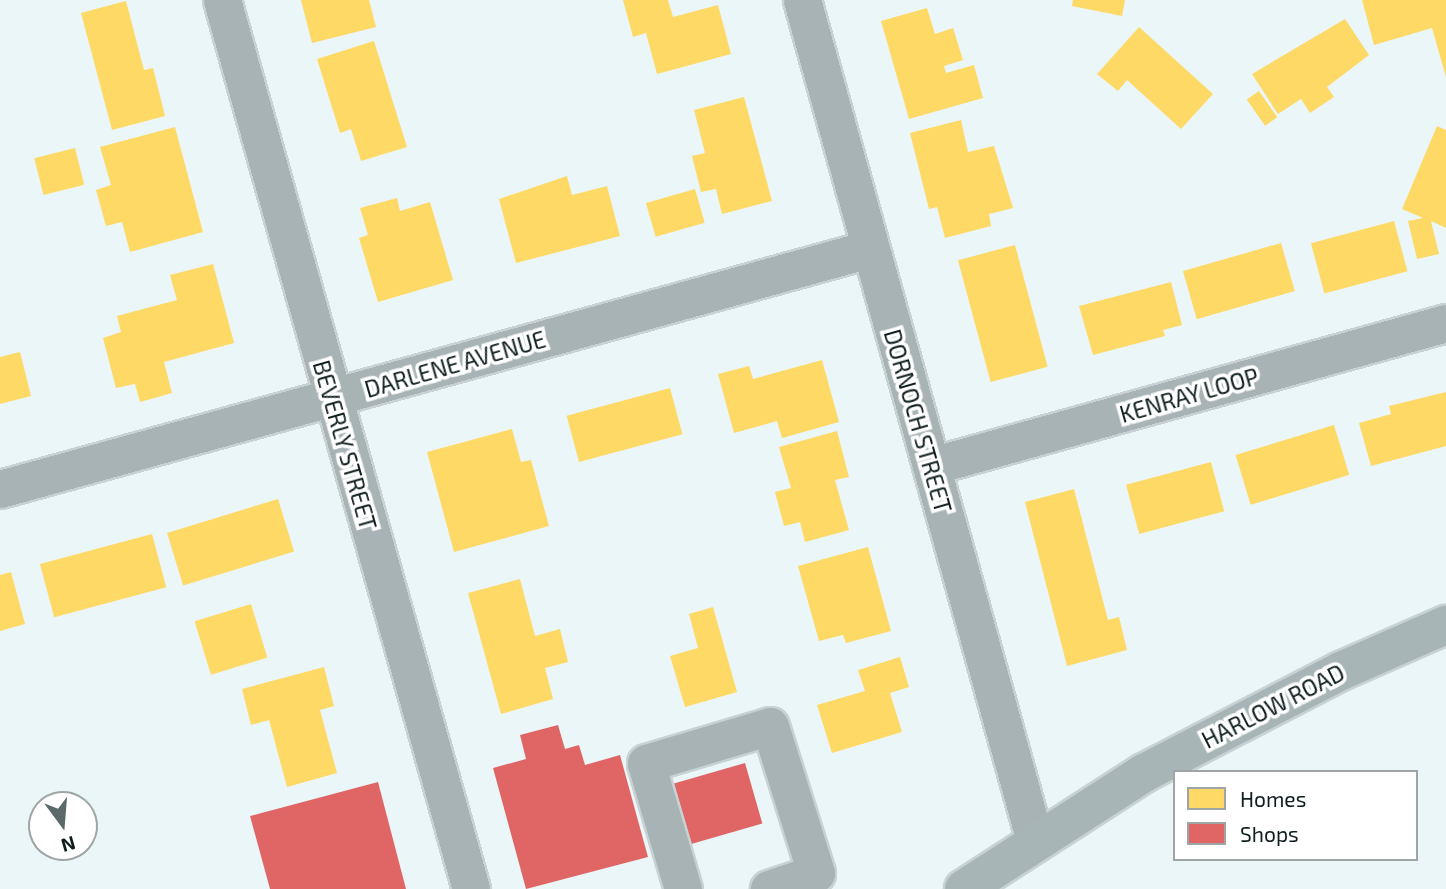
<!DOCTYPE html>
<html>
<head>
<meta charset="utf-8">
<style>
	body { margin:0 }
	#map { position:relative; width:1446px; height:889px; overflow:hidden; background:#eaf6f8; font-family:"Exo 2",sans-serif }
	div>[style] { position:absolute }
	.homes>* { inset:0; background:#ffd966; transform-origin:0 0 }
	.shops>* { inset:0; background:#e06666; transform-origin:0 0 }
	.roads { filter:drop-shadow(2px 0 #c8d2d4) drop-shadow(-2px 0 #c8d2d4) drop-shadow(0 2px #c8d2d4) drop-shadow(0 -2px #c8d2d4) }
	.minor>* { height:37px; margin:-18.5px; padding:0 18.5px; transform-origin:18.5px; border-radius:18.5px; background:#a8b3b5 }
	.major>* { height:38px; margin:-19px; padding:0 19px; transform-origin:19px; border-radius:19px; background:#a7b5b7 }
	span { translate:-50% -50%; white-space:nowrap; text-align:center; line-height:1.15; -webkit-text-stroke:7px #fff; paint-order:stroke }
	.street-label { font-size:23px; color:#0f1d1f }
	.legend { position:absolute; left:1173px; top:770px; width:245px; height:91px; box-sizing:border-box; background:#fff; border:2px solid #9fa5a5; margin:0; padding:9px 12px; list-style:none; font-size:21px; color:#0f1d1f }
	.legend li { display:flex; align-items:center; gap:14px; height:35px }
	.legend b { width:35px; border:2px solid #9fa5a5 }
	.north { position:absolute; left:28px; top:791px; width:70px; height:70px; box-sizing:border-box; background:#fff; border:2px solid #9fa5a5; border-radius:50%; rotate:164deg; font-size:19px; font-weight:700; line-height:28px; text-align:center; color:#0f1d1f }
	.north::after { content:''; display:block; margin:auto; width:24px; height:32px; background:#5c696b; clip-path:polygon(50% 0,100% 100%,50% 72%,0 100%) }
</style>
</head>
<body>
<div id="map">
	<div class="homes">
		<i style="clip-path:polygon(301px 0,369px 0,376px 27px,312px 43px)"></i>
		<i style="clip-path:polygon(623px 0,668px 0,673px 17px,718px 5px,731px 54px,657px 74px,646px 33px,633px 37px)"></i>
		<i style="clip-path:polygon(1073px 0,1125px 0,1122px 16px,1072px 6px)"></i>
		<i style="clip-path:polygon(1362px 0,1446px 0,1446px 77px,1432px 28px,1374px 45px)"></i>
		<i style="clip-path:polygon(126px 1px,144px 70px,153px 68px,165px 116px,112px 130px,81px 13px)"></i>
		<i style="clip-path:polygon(927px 8px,935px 34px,953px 28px,963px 60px,944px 66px,946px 73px,974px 65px,983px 98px,909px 119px,881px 21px)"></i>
		<i style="clip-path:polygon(1345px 19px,1369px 55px,1327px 87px,1334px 97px,1310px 113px,1301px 99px,1278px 114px,1252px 74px)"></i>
		<i style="clip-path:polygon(1139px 27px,1213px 94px,1181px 129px,1127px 80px,1118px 91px,1097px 74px)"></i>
		<i style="clip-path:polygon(374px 41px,407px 147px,361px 161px,351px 129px,340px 133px,317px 59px)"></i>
		<i style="left:1259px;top:91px;width:32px;height:15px;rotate:55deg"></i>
		<i style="clip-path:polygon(744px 97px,772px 201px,722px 214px,716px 189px,701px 192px,692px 156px,705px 153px,694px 110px)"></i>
		<i style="clip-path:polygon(961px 120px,968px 152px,994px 146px,1013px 208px,989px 214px,991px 226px,945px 238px,937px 207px,929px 209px,910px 133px)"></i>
		<i style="clip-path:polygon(1437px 126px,1446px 130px,1446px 228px,1431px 221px,1439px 254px,1417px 259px,1408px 221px,1423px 218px,1402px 209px)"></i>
		<i style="clip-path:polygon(175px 127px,203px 232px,130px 252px,122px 222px,106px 226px,96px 190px,111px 185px,100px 147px)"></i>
		<i style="left:75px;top:148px;width:38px;height:42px;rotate:76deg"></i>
		<i style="clip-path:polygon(567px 176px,572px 195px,607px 186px,620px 236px,516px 263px,499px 199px)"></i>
		<i style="left:695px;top:189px;width:35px;height:51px;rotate:74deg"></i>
		<i style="clip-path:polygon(397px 198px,400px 211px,430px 202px,453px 280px,378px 302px,359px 238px,368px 235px,360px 208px)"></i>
		<i style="left:1394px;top:221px;width:52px;height:86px;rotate:75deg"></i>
		<i style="left:1281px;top:243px;width:50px;height:102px;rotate:74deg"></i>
		<i style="left:1015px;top:245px;width:126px;height:59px;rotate:75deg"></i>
		<i style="clip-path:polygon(213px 264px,234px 343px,164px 362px,172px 393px,140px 402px,135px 384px,116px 388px,103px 338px,121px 332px,117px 316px,177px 300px,170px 275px)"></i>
		<i style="clip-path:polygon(1171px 282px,1182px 325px,1163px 330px,1165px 336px,1093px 355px,1079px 306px)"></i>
		<i style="clip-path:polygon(20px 352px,31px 396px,0 404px,0 357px)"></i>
		<i style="clip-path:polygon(822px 360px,839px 422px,782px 438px,777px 421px,734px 433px,718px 374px,749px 366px,753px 379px)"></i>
		<i style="left:670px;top:388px;width:48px;height:107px;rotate:75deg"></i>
		<i style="clip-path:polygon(1446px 392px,1446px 446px,1371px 466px,1359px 423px,1391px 414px,1389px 406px)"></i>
		<i style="left:1334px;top:425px;width:52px;height:103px;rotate:73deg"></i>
		<i style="clip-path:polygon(512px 429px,521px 462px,531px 460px,549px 526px,454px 552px,427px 452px)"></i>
		<i style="clip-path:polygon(837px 431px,849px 477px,835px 480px,849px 530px,805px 542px,800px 522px,784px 526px,775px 492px,791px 488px,779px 447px)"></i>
		<i style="left:1211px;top:462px;width:51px;height:88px;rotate:75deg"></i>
		<i style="clip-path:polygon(1074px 489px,1108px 620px,1119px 617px,1127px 650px,1067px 666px,1025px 502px)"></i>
		<i style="left:278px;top:499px;width:55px;height:116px;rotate:73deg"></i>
		<i style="left:152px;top:534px;width:55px;height:116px;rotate:75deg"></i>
		<i style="clip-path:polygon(868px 547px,891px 631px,846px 643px,843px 635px,819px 641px,798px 566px)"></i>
		<i style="clip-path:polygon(11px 572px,25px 624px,0 631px,0 575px)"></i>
		<i style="clip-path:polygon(520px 579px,535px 636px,560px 629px,568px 662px,545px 668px,553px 699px,501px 714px,468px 593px)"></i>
		<i style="left:251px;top:604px;width:56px;height:59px;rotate:73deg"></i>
		<i style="clip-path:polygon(713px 607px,737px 692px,685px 707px,670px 656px,698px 648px,689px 614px)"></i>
		<i style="clip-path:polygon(900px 657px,909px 687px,890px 693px,902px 732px,832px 753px,817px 705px,865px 691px,858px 670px)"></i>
		<i style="clip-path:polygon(324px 667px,334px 706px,320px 710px,337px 773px,287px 787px,269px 720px,251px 725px,242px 689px)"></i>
	</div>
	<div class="shops">
		<i style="clip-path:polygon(558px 725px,565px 749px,579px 745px,585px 765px,620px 755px,648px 857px,526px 889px,493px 768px,526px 759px,520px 735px)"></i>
		<i style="left:745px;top:763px;width:63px;height:74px;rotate:74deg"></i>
		<i style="clip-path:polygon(378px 782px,406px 889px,270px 889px,250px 816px)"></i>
	</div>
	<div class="roads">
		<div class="minor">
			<i style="left:222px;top:0;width:923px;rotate:74.35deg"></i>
			<i style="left:802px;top:0;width:873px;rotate:74.51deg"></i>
			<i style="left:931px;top:466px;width:534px;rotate:-15.52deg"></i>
			<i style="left:0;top:489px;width:902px;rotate:-15.44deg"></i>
			<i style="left:683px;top:889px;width:131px;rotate:-106.4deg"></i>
			<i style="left:646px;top:763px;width:129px;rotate:-16.6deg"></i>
			<i style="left:770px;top:726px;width:154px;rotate:72.6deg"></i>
			<i style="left:816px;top:873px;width:50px;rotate:161.2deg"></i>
		</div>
		<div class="major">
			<i style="left:964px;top:889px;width:214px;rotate:-32.8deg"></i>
			<i style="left:1144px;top:773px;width:222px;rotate:-27.4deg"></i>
			<i style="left:1341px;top:671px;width:115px;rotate:-23.7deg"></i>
		</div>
	</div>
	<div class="street-label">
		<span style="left:455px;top:364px;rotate:-16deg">DARLENE AVENUE</span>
		<span style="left:1189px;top:395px;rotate:-16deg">KENRAY LOOP</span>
		<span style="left:918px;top:421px;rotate:74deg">DORNOCH STREET</span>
		<span style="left:345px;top:445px;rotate:74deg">BEVERLY STREET</span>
		<span style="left:1273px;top:706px;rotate:-27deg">HARLOW ROAD</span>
	</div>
	<ul class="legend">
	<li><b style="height:19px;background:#ffd966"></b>Homes</li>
	<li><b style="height:19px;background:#e06666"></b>Shops</li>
	</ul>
	<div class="north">N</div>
</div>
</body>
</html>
